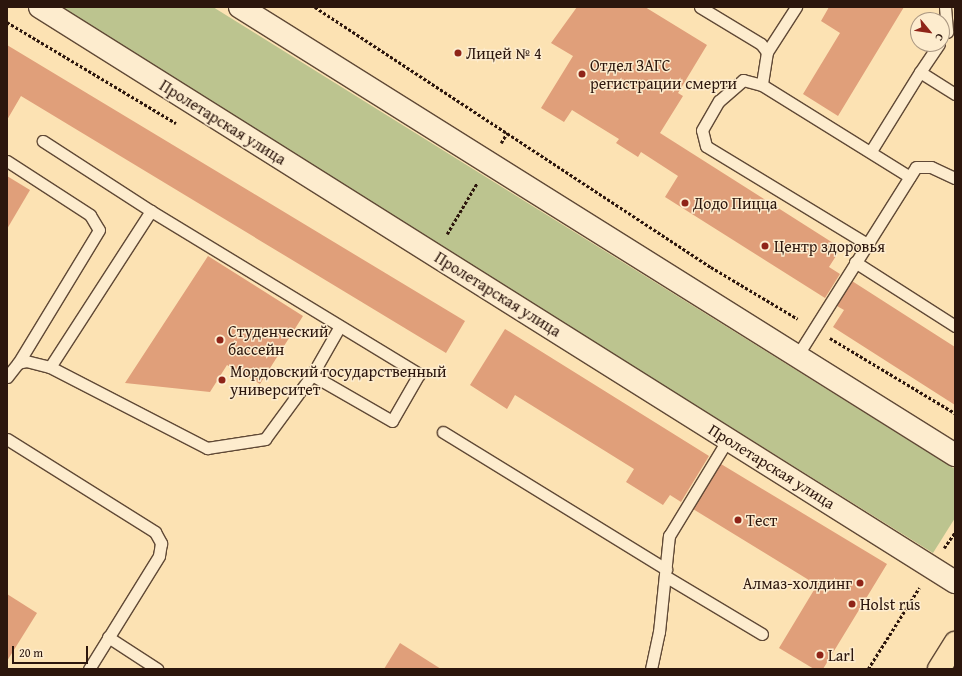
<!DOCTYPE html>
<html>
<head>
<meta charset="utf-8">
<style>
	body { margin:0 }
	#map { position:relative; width:962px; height:676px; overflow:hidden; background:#fce2b3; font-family:"Gentium Book Plus",serif }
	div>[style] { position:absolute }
	.green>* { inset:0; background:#bcc48f }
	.building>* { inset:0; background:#e09f7a }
	.path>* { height:2.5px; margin-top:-1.25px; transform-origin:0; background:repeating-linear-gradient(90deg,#2c160d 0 3px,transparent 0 5px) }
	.roads { filter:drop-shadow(1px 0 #604936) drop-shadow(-1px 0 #604936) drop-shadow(0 1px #604936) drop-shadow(0 -1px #604936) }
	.service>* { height:11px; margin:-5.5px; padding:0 5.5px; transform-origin:5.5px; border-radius:5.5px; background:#fdecce }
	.minor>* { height:22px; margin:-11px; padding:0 11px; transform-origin:11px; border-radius:11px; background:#fdecce }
	.primary>* { height:22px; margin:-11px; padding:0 11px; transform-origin:11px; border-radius:11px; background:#fce2b3 }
	.dots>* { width:11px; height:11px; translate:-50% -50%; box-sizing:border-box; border:2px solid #fdecce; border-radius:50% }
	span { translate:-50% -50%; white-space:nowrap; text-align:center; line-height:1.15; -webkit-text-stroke:3px #fdecce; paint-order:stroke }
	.poi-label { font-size:16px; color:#2c160d }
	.left { translate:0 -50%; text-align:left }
	.right { translate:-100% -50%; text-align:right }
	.street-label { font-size:16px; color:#2c160d }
	.frame { position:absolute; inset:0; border:8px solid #2c160d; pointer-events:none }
	.north { position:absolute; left:910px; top:12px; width:40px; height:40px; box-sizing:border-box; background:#fdecce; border:1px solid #a99681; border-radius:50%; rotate:119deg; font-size:11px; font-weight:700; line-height:16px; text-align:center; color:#2c160d }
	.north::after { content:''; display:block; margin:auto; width:14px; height:18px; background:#8f2418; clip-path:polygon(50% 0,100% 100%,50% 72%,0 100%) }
	.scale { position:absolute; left:12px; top:646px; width:76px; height:18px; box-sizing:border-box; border:2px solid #2c160d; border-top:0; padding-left:5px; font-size:12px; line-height:14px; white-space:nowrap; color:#2c160d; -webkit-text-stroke:3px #fdecce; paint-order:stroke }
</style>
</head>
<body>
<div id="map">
	<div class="green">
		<i style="clip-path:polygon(57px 7px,213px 7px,955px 469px,955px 518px,933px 553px)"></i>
	</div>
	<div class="building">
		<i style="clip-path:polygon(577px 7px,645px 7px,707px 45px,678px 93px,683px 96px,660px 133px,841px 248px,829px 267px,840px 274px,825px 298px,665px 197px,678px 176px,641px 152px,638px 157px,616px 143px,619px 139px,572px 110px,564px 122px,541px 108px,573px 56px,551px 43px)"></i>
		<i style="clip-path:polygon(829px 7px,904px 7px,838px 116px,803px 94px,840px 33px,821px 21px)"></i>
		<i style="clip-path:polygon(7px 45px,465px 321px,446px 353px,21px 96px,7px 120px)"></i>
		<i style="clip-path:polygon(7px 176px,30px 190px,7px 229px)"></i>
		<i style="clip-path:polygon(208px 256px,303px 316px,260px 384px,227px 365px,210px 392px,125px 383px)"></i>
		<i style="clip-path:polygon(852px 281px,955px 347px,955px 405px,833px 327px,844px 310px,837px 306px)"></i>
		<i style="clip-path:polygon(505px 329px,709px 456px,681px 502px,670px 495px,663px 505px,626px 482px,634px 469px,515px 395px,507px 409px,470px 385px)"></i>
		<i style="clip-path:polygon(721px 464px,887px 564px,823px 669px,814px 669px,779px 648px,817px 585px,693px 509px)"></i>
		<i style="clip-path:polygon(7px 594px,37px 613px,7px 661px)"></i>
		<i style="clip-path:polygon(400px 643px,441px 669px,384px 669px)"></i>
	</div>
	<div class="path">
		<i style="left:315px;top:7px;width:474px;rotate:33.3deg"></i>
		<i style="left:711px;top:267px;width:101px;rotate:30.9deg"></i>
		<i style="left:7px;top:22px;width:197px;rotate:30.9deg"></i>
		<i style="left:501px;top:143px;width:12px;rotate:-59deg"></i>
		<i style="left:447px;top:234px;width:59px;rotate:-59.5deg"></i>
		<i style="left:830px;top:338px;width:146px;rotate:31deg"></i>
		<i style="left:944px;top:548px;width:19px;rotate:-55deg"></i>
		<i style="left:868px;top:669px;width:96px;rotate:-57.8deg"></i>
	</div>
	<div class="roads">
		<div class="service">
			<i style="left:700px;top:7px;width:71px;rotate:31.2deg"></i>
			<i style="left:761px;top:44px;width:10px;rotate:53deg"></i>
			<i style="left:767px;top:52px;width:33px;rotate:99deg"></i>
			<i style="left:945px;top:7px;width:25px;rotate:85deg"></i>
			<i style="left:767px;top:52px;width:54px;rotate:-57.2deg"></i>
			<i style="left:920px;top:72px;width:34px;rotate:-56deg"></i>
			<i style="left:871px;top:151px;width:93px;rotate:-58.2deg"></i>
			<i style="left:920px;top:72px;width:41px;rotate:32.2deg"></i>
			<i style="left:7px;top:161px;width:99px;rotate:33deg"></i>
			<i style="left:90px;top:215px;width:17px;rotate:59deg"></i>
			<i style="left:99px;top:230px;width:156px;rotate:121.3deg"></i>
			<i style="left:151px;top:211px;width:314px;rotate:31.3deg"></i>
			<i style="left:419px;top:374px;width:54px;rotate:119.9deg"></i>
			<i style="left:392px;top:421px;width:92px;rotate:-150.1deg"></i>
			<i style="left:312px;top:375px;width:56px;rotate:-60.3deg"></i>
			<i style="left:867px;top:244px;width:188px;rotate:-148.7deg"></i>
			<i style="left:706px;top:146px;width:16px;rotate:-104deg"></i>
			<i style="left:702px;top:130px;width:34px;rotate:-60deg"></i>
			<i style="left:719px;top:101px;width:32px;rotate:-41deg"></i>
			<i style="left:743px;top:80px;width:20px;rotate:15deg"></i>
			<i style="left:762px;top:85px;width:174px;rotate:31.9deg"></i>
			<i style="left:855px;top:262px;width:119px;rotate:32.6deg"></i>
			<i style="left:797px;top:356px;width:223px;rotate:-57.8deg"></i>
			<i style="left:916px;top:167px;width:15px"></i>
			<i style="left:931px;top:167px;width:26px;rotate:25deg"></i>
			<i style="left:50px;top:367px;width:177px;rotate:27.3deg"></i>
			<i style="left:207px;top:448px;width:59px;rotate:-8.8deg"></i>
			<i style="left:265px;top:439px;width:79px;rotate:-53.7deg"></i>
			<i style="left:7px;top:377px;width:18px;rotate:-52deg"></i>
			<i style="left:18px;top:363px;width:8px;rotate:-14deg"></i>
			<i style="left:26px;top:361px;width:25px;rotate:14deg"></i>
			<i style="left:50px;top:367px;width:186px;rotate:-57.1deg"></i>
			<i style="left:151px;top:211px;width:129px;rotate:-147.1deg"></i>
			<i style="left:443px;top:432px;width:262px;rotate:31.6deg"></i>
			<i style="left:7px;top:439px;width:175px;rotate:32.1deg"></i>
			<i style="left:155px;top:532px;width:13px;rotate:61deg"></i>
			<i style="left:161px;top:543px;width:13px;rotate:99deg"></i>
			<i style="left:159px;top:556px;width:133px;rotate:121.8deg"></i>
			<i style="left:665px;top:576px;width:113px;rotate:30.9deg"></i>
			<i style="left:108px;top:637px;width:59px;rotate:33.1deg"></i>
			<i style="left:651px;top:669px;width:38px;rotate:-78deg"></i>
			<i style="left:659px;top:632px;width:97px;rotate:-84.1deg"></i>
			<i style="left:669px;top:536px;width:114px;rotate:-58.7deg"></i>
		</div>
		<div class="minor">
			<i style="left:40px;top:7px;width:1081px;rotate:32.15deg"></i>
			<i style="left:240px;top:7px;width:844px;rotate:32.07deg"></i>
		</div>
		<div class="primary">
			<i style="left:939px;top:669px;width:31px;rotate:-58deg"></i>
		</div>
	</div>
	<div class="dots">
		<i style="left:458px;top:53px;background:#8f2418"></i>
		<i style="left:582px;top:74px;background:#8f2418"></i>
		<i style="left:685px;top:203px;background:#8f2418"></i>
		<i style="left:765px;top:246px;background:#8f2418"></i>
		<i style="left:220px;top:340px;background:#8f2418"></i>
		<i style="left:222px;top:380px;background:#8f2418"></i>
		<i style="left:738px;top:520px;background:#8f2418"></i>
		<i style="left:860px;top:583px;background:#8f2418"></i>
		<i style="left:852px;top:604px;background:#8f2418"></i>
		<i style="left:820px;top:655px;background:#8f2418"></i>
	</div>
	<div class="poi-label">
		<span class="left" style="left:466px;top:53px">Лицей № 4</span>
		<span class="left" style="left:590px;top:74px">Отдел ЗАГС<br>регистрации смерти</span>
		<span class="left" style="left:693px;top:203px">Додо Пицца</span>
		<span class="left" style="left:774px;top:246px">Центр здоровья</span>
		<span class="left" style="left:228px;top:340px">Студенческий<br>бассейн</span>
		<span class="left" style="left:230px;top:380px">Мордовский государственный<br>университет</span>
		<span class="left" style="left:746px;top:520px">Тест</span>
		<span class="right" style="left:852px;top:583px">Алмаз-холдинг</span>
		<span class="left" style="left:860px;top:604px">Holst rus</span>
		<span class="left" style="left:828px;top:655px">Larl</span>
	</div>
	<div class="street-label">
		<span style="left:223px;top:122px;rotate:32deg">Пролетарская улица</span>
		<span style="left:498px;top:294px;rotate:32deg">Пролетарская улица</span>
		<span style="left:772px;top:466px;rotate:32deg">Пролетарская улица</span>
	</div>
	<div class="frame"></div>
	<div class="north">С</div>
	<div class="scale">20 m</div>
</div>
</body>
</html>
